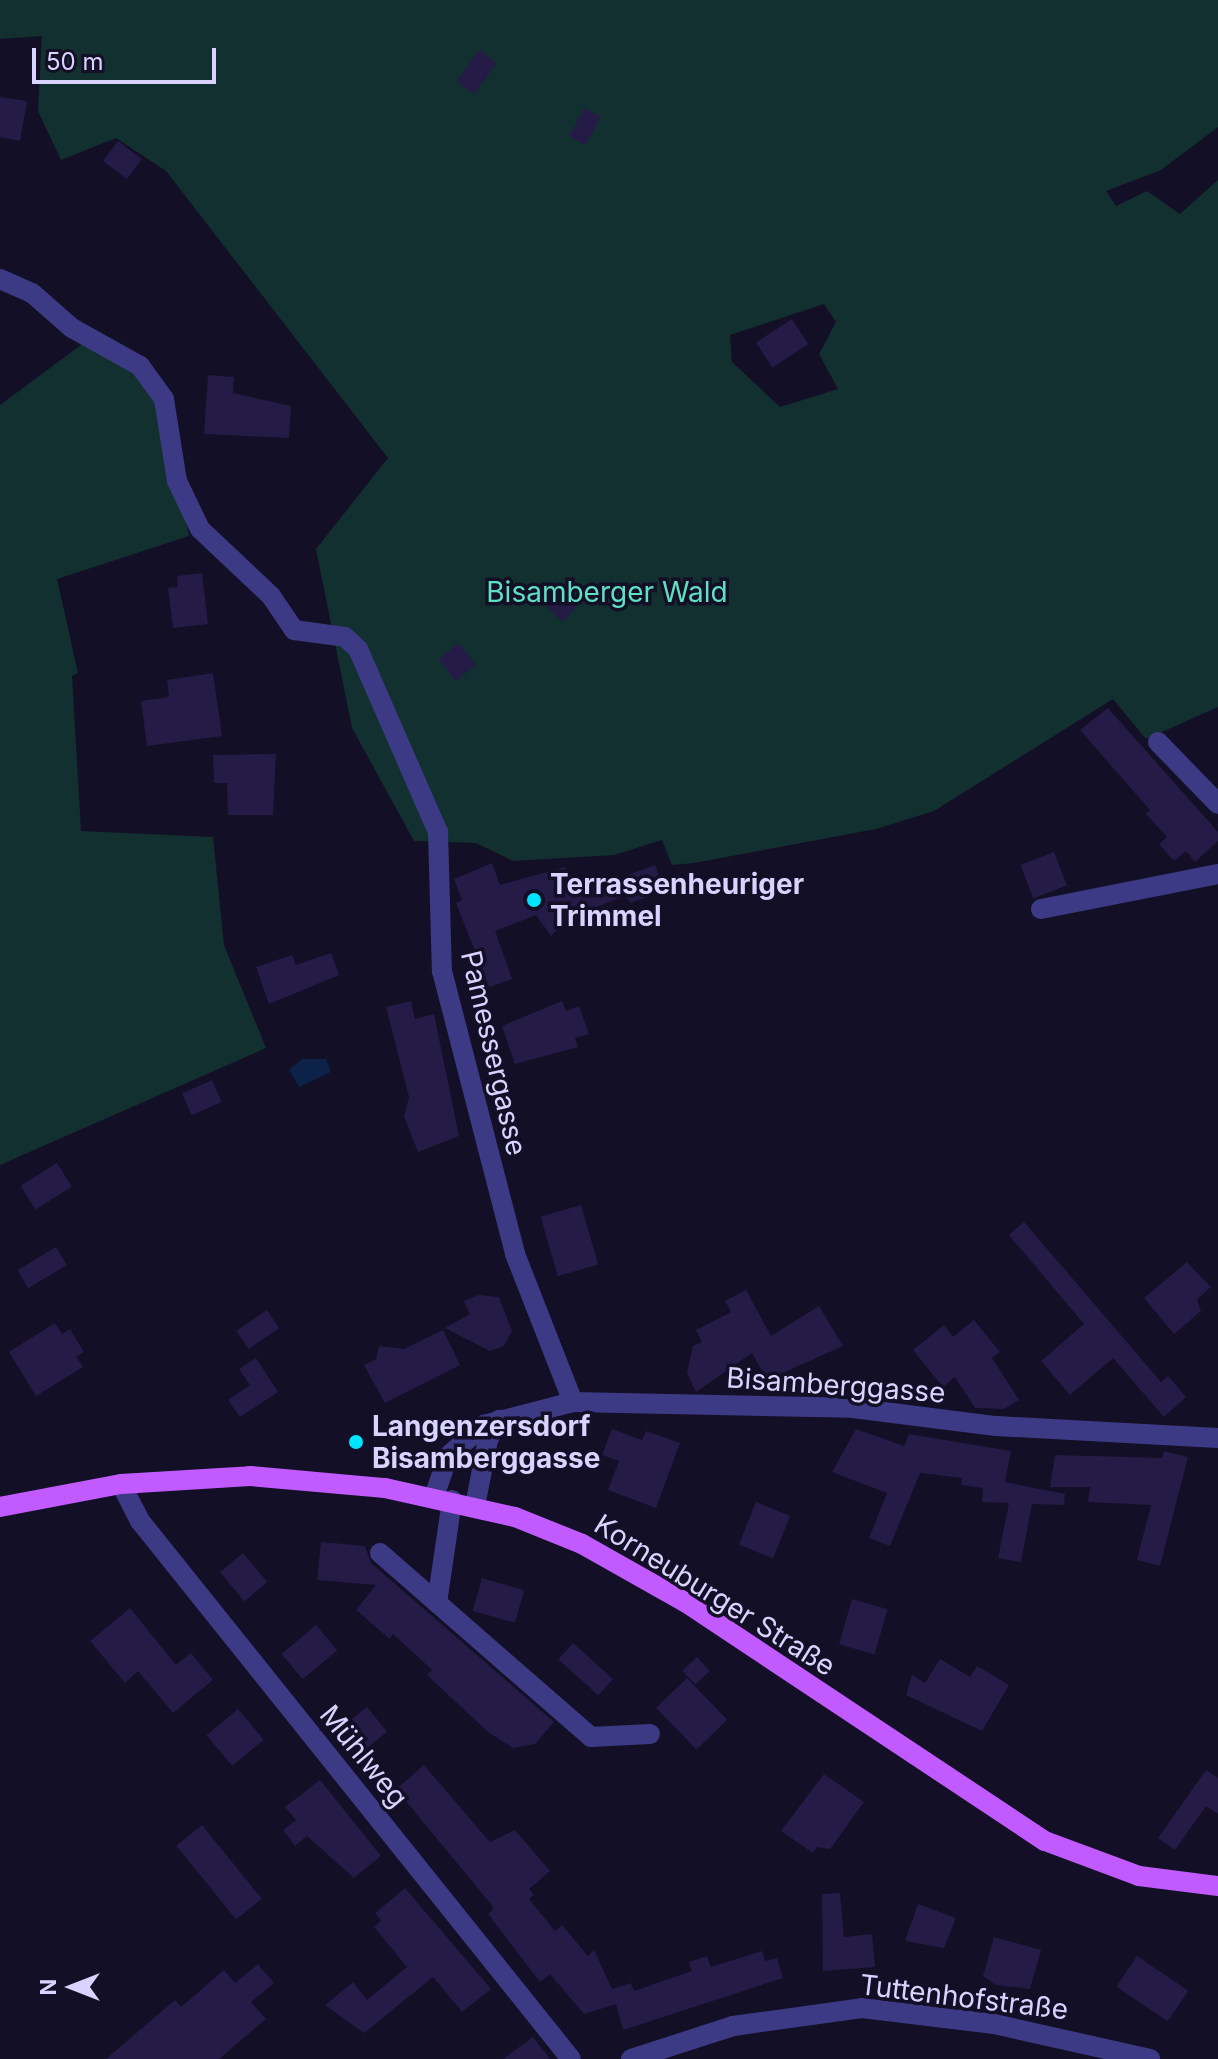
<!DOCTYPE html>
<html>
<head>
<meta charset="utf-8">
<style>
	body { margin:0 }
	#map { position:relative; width:1218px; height:2059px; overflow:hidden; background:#130f26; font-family:Inter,sans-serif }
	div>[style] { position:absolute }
	.green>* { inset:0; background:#12302f }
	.water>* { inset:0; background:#0c2248 }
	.building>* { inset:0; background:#241b47; transform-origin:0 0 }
	.minor>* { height:20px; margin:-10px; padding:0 10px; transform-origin:10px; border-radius:10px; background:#3d3a85 }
	.major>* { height:20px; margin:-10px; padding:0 10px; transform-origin:10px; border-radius:10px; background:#c25bff }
	.dots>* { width:22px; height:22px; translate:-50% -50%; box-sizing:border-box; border:4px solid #130f26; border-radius:50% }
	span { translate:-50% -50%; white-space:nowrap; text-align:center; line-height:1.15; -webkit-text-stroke:7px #130f26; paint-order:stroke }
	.park-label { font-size:28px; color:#5fe0c0 }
	.poi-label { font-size:28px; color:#d9d4ff; font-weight:700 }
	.left { translate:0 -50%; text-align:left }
	.street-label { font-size:28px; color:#d9d4ff }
	.north { position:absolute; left:32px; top:1947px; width:80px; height:80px; -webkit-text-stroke:6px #130f26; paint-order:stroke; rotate:270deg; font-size:22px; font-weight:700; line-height:32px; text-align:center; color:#d9d4ff }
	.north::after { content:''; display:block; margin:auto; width:28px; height:36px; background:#d9d4ff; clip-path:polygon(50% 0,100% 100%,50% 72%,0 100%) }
	.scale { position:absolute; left:32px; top:48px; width:184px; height:36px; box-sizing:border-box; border:4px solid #d9d4ff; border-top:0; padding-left:10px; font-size:24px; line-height:28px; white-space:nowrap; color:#d9d4ff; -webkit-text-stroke:6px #130f26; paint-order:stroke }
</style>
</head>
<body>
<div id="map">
	<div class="green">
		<i style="clip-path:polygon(evenodd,0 0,1218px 0,1218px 127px,1161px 170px,1106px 191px,1116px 206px,1147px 191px,1180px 214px,1218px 180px,1218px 707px,1146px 739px,1113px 699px,934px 811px,876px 829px,694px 863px,672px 865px,662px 840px,614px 855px,513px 861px,476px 843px,414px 841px,352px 728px,316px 549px,388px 458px,166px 171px,116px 138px,61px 160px,38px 111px,42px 36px,0 39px,0 0,824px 304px,836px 322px,819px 354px,838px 389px,780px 407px,732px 362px,730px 335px,824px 304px)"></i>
		<i style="clip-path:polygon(97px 333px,159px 382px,189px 536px,57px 579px,78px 673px,72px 676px,81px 831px,213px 837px,224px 945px,266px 1048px,0 1165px,0 405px)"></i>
	</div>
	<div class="water">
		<i style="clip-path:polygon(302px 1059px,326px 1059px,331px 1072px,299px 1087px,289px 1070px)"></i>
	</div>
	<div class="building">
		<i style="left:479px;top:50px;width:22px;height:39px;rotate:36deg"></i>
		<i style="clip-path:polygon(0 97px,27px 101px,20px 141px,0 137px)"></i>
		<i style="left:584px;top:108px;width:19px;height:32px;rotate:28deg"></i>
		<i style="left:118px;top:141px;width:30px;height:25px;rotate:37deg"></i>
		<i style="left:792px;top:319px;width:30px;height:43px;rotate:57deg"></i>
		<i style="clip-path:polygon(208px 375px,234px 377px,233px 393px,291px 406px,289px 438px,204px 434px)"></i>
		<i style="clip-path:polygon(202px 573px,208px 624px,173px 628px,168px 588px,178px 587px,177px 576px)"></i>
		<i style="left:560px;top:591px;width:23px;height:20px;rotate:45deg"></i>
		<i style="left:459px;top:643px;width:28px;height:26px;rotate:52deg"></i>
		<i style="clip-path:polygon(213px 673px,222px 736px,147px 746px,141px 701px,169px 697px,167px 680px)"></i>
		<i style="clip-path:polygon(1108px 708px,1218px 832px,1218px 841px,1195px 862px,1186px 851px,1174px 861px,1159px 844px,1167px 837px,1146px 814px,1150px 810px,1080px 730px)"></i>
		<i style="clip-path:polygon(276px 754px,273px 815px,228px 815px,227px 783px,214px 783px,213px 755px)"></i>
		<i style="left:1054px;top:852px;width:36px;height:36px;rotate:69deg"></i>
		<i style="clip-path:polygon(492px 863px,500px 885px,565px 867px,570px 881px,586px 875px,589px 885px,598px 886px,655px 865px,661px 882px,659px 893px,630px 903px,626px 895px,568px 919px,551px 936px,536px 915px,495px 931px,512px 979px,489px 987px,456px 903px,462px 900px,454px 879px)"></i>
		<i style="clip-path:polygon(331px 953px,339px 975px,269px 1004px,256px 967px,292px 955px,296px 965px)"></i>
		<i style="clip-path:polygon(411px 1001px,415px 1019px,434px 1014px,459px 1136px,418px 1152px,404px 1116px,409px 1097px,386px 1007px)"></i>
		<i style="clip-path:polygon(562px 1001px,566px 1011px,579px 1006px,589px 1034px,575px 1038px,578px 1047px,515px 1064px,502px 1026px)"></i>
		<i style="left:212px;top:1080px;width:24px;height:33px;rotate:66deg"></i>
		<i style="left:57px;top:1163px;width:28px;height:43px;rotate:58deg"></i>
		<i style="left:581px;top:1205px;width:62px;height:42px;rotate:74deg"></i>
		<i style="clip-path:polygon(1024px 1222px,1161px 1382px,1168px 1376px,1186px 1397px,1164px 1417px,1113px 1358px,1070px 1395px,1041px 1361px,1084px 1324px,1009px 1235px)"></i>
		<i style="left:56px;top:1247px;width:21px;height:45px;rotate:59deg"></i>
		<i style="clip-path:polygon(1187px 1262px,1211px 1287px,1197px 1299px,1201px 1311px,1174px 1334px,1144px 1298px)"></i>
		<i style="clip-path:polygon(746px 1290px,771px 1336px,819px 1306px,843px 1346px,767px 1380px,752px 1353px,696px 1392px,687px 1373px,693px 1346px,702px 1342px,696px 1330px,731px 1312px,725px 1301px)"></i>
		<i style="clip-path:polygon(479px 1295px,499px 1297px,512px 1331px,504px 1346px,490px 1351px,445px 1328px,470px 1314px,464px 1301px)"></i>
		<i style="left:267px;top:1310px;width:22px;height:37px;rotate:56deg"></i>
		<i style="clip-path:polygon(974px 1320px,1000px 1352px,992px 1358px,1019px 1400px,1004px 1409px,975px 1408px,955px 1377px,943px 1387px,913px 1350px,944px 1325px,953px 1337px)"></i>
		<i style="clip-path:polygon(55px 1323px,62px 1334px,70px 1329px,84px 1352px,76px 1357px,83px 1367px,36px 1396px,9px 1352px)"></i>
		<i style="clip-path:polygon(443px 1330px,460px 1365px,385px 1403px,364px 1365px,376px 1359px,379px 1346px,404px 1349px)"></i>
		<i style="clip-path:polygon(256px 1358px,278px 1392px,240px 1417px,228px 1400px,250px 1385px,239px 1369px)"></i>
		<i style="clip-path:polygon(612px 1429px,642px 1440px,646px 1431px,680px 1443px,656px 1508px,608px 1490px,619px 1461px,602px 1455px)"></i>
		<i style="clip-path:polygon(856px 1429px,904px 1446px,909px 1434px,1011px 1451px,1005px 1482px,1065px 1494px,1064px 1505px,1032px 1504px,1021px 1562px,998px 1558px,1009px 1503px,982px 1502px,983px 1488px,961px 1485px,962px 1478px,920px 1473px,890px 1546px,869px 1538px,887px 1493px,832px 1472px)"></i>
		<i style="clip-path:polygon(1164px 1451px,1188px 1457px,1160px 1566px,1137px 1560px,1151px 1505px,1088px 1502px,1090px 1487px,1050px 1487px,1055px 1455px,1162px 1458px)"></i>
		<i style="left:756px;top:1502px;width:37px;height:46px;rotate:22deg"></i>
		<i style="clip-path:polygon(321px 1542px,365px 1546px,371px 1563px,554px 1722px,535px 1744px,513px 1748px,488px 1732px,427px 1675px,432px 1670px,393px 1634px,390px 1639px,356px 1610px,376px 1585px,317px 1580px)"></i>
		<i style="left:243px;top:1553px;width:38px;height:30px;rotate:50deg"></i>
		<i style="left:482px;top:1578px;width:44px;height:34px;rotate:16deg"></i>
		<i style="left:852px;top:1599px;width:37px;height:47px;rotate:16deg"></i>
		<i style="clip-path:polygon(130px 1608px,176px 1665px,191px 1653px,213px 1680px,173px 1713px,138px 1671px,125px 1683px,90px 1641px)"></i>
		<i style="left:316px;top:1625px;width:33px;height:45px;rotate:50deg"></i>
		<i style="left:573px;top:1643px;width:54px;height:22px;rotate:42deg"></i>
		<i style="left:697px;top:1657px;width:19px;height:20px;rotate:47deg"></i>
		<i style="clip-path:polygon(940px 1659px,970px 1677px,977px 1666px,1009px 1685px,982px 1731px,906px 1695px,912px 1675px,925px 1683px)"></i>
		<i style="left:687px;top:1678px;width:58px;height:43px;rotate:46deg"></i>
		<i style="left:367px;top:1707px;width:32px;height:28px;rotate:51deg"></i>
		<i style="left:238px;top:1709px;width:40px;height:41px;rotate:50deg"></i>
		<i style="clip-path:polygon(424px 1765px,490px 1842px,515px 1830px,550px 1871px,529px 1889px,534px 1895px,529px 1899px,555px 1931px,562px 1925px,588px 1956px,594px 1950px,612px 1989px,631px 1983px,634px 1991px,692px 1971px,689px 1962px,707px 1956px,711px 1967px,762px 1951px,765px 1961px,777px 1958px,783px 1978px,623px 2030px,616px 2004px,584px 2014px,550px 1974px,540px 1982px,488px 1914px,494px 1908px,396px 1789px)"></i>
		<i style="clip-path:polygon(1206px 1770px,1218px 1778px,1218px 1814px,1206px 1806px,1175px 1850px,1158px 1838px)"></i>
		<i style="clip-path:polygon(824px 1774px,864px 1802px,830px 1849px,817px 1847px,813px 1853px,781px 1831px)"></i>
		<i style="clip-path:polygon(320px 1780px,381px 1856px,354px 1878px,307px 1836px,295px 1846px,283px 1830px,296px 1820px,285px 1807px)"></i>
		<i style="left:202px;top:1825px;width:95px;height:33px;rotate:51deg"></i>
		<i style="clip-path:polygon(405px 1888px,491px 1989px,462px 2012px,433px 1977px,364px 2033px,325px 2005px,353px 1982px,367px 2000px,407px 1967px,374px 1927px,381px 1921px,375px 1913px)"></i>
		<i style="clip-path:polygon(840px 1893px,844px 1937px,872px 1934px,875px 1967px,823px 1971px,822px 1894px)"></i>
		<i style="clip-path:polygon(918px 1904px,956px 1918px,944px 1948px,905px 1941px)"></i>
		<i style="clip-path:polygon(994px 1937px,1041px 1950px,1030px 1989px,996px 1985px,983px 1976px)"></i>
		<i style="left:1137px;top:1956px;width:62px;height:37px;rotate:34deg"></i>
		<i style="clip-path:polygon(258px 1964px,274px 1983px,251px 2002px,266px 2019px,219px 2059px,106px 2059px,175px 2000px,181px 2007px,224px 1970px,235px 1983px)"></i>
		<i style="clip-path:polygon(533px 2037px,550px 2059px,503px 2059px)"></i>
	</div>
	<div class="minor">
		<i style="left:0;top:279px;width:35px;rotate:24deg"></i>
		<i style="left:32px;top:293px;width:53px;rotate:41.2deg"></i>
		<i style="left:72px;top:328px;width:78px;rotate:29.2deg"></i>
		<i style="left:140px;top:366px;width:41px;rotate:54deg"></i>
		<i style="left:164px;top:399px;width:83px;rotate:81deg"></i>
		<i style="left:177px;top:481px;width:53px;rotate:64.4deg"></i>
		<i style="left:200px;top:529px;width:98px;rotate:43.3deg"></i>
		<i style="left:271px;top:596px;width:41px;rotate:55.9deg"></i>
		<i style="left:294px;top:630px;width:51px;rotate:7.8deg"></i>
		<i style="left:345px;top:637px;width:18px;rotate:43deg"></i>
		<i style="left:358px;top:649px;width:200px;rotate:66.4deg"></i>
		<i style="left:438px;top:832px;width:139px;rotate:88.4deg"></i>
		<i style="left:442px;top:971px;width:292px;rotate:75.5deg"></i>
		<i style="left:515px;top:1254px;width:159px;rotate:68.6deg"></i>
		<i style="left:1158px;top:742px;width:86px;rotate:45.9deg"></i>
		<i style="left:1041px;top:909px;width:180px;rotate:-11.2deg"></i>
		<i style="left:121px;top:1484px;width:42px;rotate:62.8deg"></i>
		<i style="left:140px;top:1521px;width:689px;rotate:51.3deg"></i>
		<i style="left:434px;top:1497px;width:43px;rotate:-71.1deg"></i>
		<i style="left:448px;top:1456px;width:48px;rotate:-40.7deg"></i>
		<i style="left:484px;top:1425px;width:92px;rotate:-14.5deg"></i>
		<i style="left:573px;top:1402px;width:280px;rotate:1.2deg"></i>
		<i style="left:853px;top:1408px;width:144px;rotate:7.2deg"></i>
		<i style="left:996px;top:1426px;width:222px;rotate:3.1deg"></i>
		<i style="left:475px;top:1506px;width:67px;rotate:-78.9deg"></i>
		<i style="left:488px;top:1440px;width:23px;rotate:-61deg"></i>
		<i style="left:380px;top:1553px;width:280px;rotate:41.1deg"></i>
		<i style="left:591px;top:1737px;width:59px;rotate:-2.9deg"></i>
		<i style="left:437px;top:1603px;width:104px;rotate:-81.7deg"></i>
		<i style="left:631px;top:2059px;width:107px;rotate:-17.9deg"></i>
		<i style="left:733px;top:2026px;width:130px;rotate:-7.9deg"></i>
		<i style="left:862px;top:2008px;width:133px;rotate:6.9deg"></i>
		<i style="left:994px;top:2024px;width:160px;rotate:12.6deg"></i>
	</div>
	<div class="major">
		<i style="left:0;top:1507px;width:123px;rotate:-10.8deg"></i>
		<i style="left:121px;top:1484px;width:129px;rotate:-3.5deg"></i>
		<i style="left:250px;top:1476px;width:136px;rotate:5.1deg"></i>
		<i style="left:385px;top:1488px;width:133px;rotate:12.6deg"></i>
		<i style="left:515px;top:1517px;width:72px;rotate:21.9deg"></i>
		<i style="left:582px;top:1544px;width:118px;rotate:29.4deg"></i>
		<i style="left:685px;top:1602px;width:432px;rotate:33.6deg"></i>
		<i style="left:1045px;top:1841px;width:100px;rotate:20.4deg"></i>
		<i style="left:1139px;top:1876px;width:80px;rotate:7.2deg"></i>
	</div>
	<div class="dots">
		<i style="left:534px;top:900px;background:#00e5ff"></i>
		<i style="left:356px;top:1442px;background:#00e5ff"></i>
	</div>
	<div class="park-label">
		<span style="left:607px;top:592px">Bisamberger Wald</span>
	</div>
	<div class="poi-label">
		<span class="left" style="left:550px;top:900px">Terrassenheuriger<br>Trimmel</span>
		<span class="left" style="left:372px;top:1442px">Langenzersdorf<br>Bisamberggasse</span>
	</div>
	<div class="street-label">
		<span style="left:494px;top:1053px;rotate:77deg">Pamessergasse</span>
		<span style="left:836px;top:1385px;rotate:4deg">Bisamberggasse</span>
		<span style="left:715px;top:1595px;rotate:32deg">Korneuburger Straße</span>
		<span style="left:364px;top:1756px;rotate:51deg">Mühlweg</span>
		<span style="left:964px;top:1997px;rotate:7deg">Tuttenhofstraße</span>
	</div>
	<div class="north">N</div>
	<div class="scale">50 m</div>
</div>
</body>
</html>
